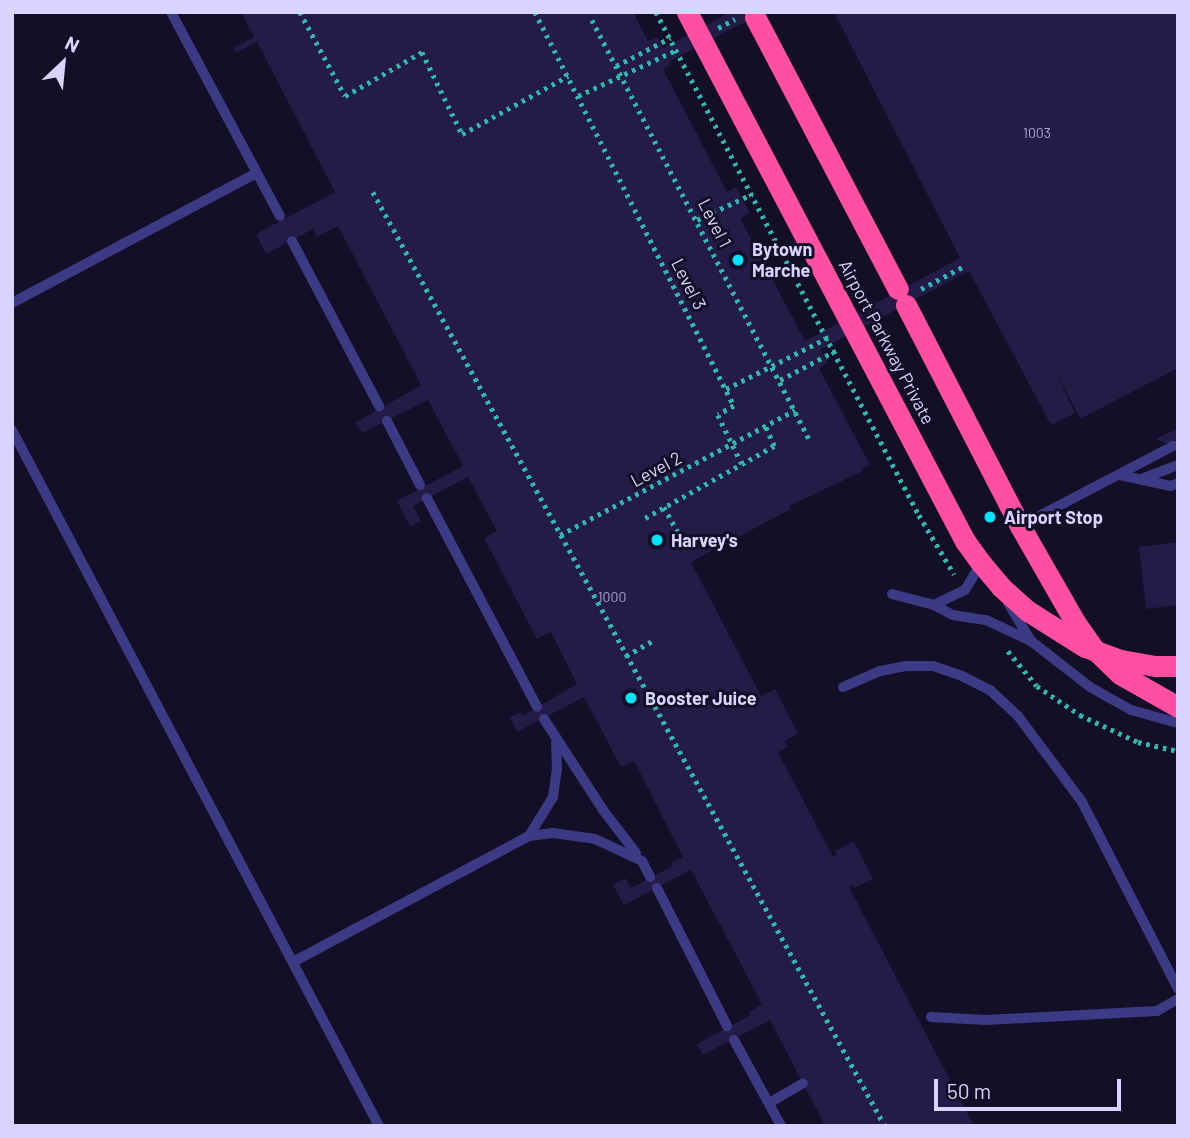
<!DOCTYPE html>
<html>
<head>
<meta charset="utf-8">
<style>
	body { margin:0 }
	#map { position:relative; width:1190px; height:1138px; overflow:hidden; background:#130f26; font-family:Barlow,sans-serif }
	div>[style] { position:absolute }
	.building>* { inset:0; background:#241b47 }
	.path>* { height:4.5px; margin-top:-2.25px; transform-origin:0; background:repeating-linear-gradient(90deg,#2fb8b0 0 3.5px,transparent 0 8.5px) }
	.lane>* { height:10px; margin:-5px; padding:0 5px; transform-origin:5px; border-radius:5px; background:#3d3a85 }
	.highway>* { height:21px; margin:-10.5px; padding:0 10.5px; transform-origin:10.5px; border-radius:10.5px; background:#ff4fa3 }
	.dots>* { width:19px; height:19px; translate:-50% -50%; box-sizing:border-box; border:4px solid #130f26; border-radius:50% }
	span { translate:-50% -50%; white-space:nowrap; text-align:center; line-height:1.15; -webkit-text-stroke:6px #130f26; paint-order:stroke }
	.number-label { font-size:14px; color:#aca6d1 }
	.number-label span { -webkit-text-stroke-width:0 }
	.street-label { font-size:18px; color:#d9d4ff }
	.poi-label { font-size:18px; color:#d9d4ff; font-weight:700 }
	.left { translate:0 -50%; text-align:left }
	.frame { position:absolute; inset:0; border:14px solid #d9d4ff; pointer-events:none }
	.north { position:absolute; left:28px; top:28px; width:70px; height:70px; -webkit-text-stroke:5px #130f26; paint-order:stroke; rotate:26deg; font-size:19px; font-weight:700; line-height:28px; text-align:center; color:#d9d4ff }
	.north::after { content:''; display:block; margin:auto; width:24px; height:32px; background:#d9d4ff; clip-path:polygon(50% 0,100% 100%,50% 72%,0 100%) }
	.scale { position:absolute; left:934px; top:1079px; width:187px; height:32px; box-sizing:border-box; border:4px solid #d9d4ff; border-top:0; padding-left:9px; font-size:21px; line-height:24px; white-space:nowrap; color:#d9d4ff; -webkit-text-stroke:5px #130f26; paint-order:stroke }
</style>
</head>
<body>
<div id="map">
	<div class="building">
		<i style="clip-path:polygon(241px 12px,633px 12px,648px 41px,657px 37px,663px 48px,730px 12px,764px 12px,670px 61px,671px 64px,663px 69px,727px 192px,736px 187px,750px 213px,740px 218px,805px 341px,960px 258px,834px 12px,1178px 12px,1178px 368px,1080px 419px,1051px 363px,1075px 413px,1051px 425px,969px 271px,820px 350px,828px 363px,819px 368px,870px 465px,861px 469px,863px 471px,789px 506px,791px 509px,691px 562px,761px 696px,775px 689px,798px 734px,785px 741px,788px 747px,778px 752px,833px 857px,837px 855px,835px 851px,854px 841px,873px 879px,854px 888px,852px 885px,849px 887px,974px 1126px,825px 1126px,770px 1020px,703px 1055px,697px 1044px,751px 1015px,749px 1012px,762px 1004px,691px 870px,624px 905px,613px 885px,625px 878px,631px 888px,673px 866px,671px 863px,683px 857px,634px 761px,621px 767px,584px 697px,517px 732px,510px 717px,521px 712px,523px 716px,577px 684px,551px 632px,537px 639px,484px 538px,497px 531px,468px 477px,413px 506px,421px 521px,410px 527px,397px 501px,463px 466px,428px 400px,362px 433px,355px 423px,421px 385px,338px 226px,317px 237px,313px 229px,266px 254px,256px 234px,335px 192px,257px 42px,236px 53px,233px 48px,254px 37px)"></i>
		<i style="clip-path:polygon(1178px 428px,1178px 448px,1156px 439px)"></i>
		<i style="clip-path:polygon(1178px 542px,1178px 605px,1146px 609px,1139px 547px)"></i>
	</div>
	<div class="path">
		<i style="left:300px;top:12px;width:95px;rotate:61.8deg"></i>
		<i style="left:345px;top:96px;width:89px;rotate:-29.7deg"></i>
		<i style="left:422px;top:52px;width:91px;rotate:64deg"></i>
		<i style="left:462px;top:134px;width:121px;rotate:-28.7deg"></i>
		<i style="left:535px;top:12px;width:441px;rotate:63.2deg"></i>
		<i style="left:734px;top:406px;width:18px;rotate:151deg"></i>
		<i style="left:718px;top:415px;width:55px;rotate:63.9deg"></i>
		<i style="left:656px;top:12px;width:568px;rotate:62.4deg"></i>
		<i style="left:919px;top:515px;width:69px;rotate:59.3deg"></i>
		<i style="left:592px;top:20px;width:473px;rotate:62.6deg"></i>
		<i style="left:718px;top:28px;width:19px;rotate:-28deg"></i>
		<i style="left:616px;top:66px;width:61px;rotate:-27.4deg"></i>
		<i style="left:578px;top:96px;width:108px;rotate:-25.1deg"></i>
		<i style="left:373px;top:192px;width:1065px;rotate:61.27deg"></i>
		<i style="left:697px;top:220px;width:61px;rotate:-25.3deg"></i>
		<i style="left:921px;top:289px;width:51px;rotate:-28.1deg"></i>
		<i style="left:780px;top:380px;width:64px;rotate:-27.8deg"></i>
		<i style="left:726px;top:389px;width:115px;rotate:-26.8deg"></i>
		<i style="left:664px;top:507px;width:39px;rotate:61deg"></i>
		<i style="left:645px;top:518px;width:148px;rotate:-29.2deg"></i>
		<i style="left:774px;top:446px;width:22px;rotate:-114deg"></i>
		<i style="left:560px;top:535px;width:266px;rotate:-28deg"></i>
		<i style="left:1008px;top:651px;width:45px;rotate:50.4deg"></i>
		<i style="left:1037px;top:686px;width:52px;rotate:34deg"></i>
		<i style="left:1080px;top:715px;width:64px;rotate:25deg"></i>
		<i style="left:1138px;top:742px;width:41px;rotate:12.7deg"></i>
		<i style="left:626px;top:656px;width:30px;rotate:-30deg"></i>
	</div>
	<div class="lane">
		<i style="left:171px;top:12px;width:231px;rotate:61.9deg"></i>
		<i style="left:292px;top:241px;width:187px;rotate:62.2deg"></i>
		<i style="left:12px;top:303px;width:277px;rotate:-28deg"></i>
		<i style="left:387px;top:421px;width:72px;rotate:62.7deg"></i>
		<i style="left:12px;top:430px;width:787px;rotate:62.2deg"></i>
		<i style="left:1120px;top:475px;width:52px;rotate:12.2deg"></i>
		<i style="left:1171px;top:486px;width:8px;rotate:-23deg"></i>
		<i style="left:1144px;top:478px;width:36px;rotate:-21deg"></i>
		<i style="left:427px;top:498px;width:236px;rotate:62.2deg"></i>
		<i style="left:1020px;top:526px;width:173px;rotate:-27.6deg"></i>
		<i style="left:892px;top:594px;width:43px;rotate:14.7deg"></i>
		<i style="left:934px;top:605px;width:21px;rotate:28deg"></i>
		<i style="left:953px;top:615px;width:33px;rotate:9deg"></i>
		<i style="left:986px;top:620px;width:50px;rotate:25deg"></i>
		<i style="left:1008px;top:603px;width:44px;rotate:58.8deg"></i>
		<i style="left:1031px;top:641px;width:75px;rotate:37.9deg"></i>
		<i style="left:1090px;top:687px;width:47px;rotate:29.3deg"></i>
		<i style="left:1131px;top:710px;width:49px;rotate:15.5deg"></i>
		<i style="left:934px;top:605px;width:34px;rotate:-26deg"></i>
		<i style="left:965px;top:590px;width:33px;rotate:-59deg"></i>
		<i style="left:843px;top:687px;width:40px;rotate:-23.4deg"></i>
		<i style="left:880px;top:671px;width:26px;rotate:-11deg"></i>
		<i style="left:906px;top:666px;width:27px"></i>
		<i style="left:933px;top:666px;width:31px;rotate:19deg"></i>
		<i style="left:962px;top:676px;width:31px;rotate:27deg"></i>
		<i style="left:990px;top:690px;width:38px;rotate:43deg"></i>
		<i style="left:1018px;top:716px;width:107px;rotate:53.3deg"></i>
		<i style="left:1082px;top:802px;width:210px;rotate:62.8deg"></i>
		<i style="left:544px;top:719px;width:108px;rotate:57deg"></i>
		<i style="left:603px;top:810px;width:54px;rotate:52.5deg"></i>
		<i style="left:529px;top:836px;width:46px;rotate:-58.4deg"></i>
		<i style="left:553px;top:797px;width:27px;rotate:-82deg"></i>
		<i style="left:557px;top:770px;width:27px;rotate:-92deg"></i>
		<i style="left:657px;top:888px;width:155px;rotate:63.1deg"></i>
		<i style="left:293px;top:962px;width:268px;rotate:-28.1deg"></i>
		<i style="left:529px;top:836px;width:24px;rotate:-7deg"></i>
		<i style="left:553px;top:833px;width:42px;rotate:8.1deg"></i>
		<i style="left:595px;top:839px;width:52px;rotate:25.1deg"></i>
		<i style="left:642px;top:861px;width:18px;rotate:63deg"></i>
		<i style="left:931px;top:1017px;width:55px;rotate:3.1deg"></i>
		<i style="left:986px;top:1020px;width:171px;rotate:-3deg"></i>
		<i style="left:1157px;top:1011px;width:24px;rotate:-30deg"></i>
		<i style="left:734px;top:1040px;width:98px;rotate:61.3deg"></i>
		<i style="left:769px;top:1103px;width:39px;rotate:-30deg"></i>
	</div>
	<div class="highway">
		<i style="left:687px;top:12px;width:598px;rotate:62.28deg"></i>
		<i style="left:965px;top:541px;width:27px;rotate:54deg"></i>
		<i style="left:981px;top:563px;width:31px;rotate:50deg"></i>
		<i style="left:1001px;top:587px;width:36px;rotate:42deg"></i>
		<i style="left:1028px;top:611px;width:67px;rotate:32.3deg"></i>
		<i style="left:1085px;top:647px;width:38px;rotate:20deg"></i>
		<i style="left:1121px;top:660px;width:36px;rotate:10deg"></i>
		<i style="left:1156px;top:666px;width:22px"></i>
		<i style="left:755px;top:17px;width:307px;rotate:62.3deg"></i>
		<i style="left:906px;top:305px;width:249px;rotate:62.7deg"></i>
		<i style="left:1020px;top:526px;width:111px;rotate:60.2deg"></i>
		<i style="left:1075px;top:622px;width:33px;rotate:55deg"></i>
		<i style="left:1094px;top:649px;width:36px;rotate:44deg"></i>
		<i style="left:1120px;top:674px;width:67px;rotate:29.6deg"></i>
	</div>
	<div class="dots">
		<i style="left:738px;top:260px;background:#00e5ff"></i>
		<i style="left:990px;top:517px;background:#00e5ff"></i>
		<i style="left:657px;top:540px;background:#00e5ff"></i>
		<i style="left:631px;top:698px;background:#00e5ff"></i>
	</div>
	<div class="number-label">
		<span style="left:1037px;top:133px">1003</span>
		<span style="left:612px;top:597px">1000</span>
	</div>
	<div class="street-label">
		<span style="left:715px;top:223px;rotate:63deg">Level 1</span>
		<span style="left:689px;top:284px;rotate:63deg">Level 3</span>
		<span style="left:887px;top:342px;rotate:62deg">Airport Parkway Private</span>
		<span style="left:656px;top:469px;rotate:-28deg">Level 2</span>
	</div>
	<div class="poi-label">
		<span class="left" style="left:752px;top:260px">Bytown<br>Marche</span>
		<span class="left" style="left:1004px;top:517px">Airport Stop</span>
		<span class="left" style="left:671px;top:540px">Harvey's</span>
		<span class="left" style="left:645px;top:698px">Booster Juice</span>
	</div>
	<div class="frame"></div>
	<div class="north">N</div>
	<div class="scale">50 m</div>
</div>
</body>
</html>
